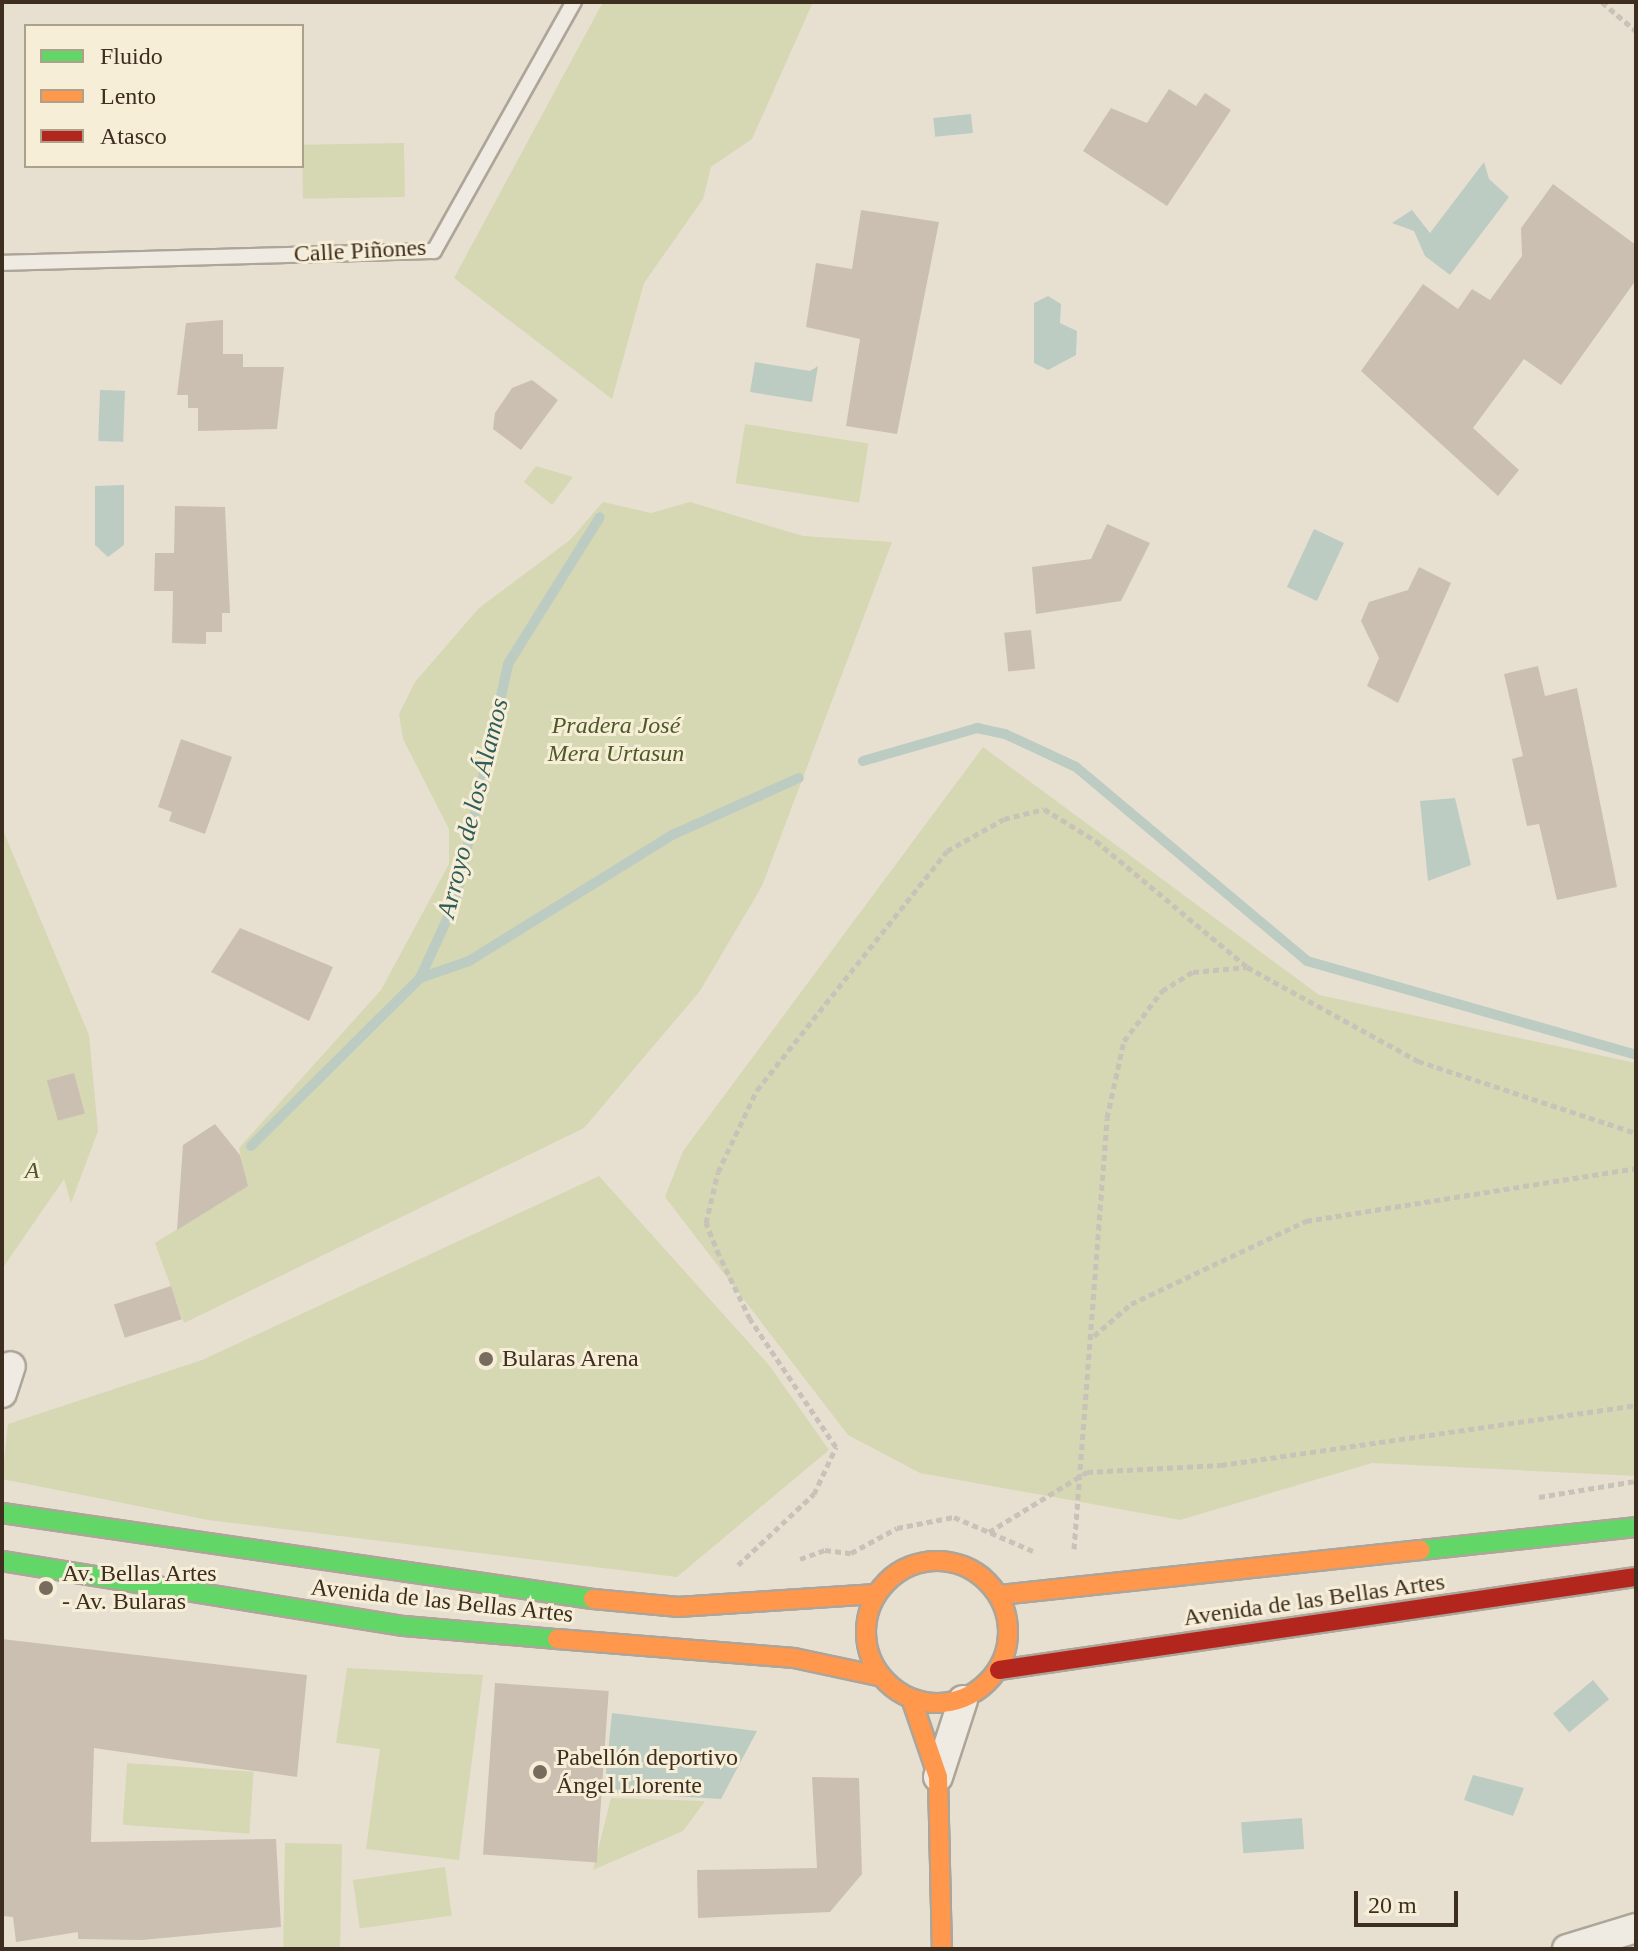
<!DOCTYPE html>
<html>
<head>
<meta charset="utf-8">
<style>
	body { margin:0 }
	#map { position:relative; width:1638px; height:1951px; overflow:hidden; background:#e7e0d1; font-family:Georgia,serif }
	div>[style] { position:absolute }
	.green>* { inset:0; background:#d6d7b3; transform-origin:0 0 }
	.water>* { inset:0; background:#bcccc2; transform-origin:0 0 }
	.stream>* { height:10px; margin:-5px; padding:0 5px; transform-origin:5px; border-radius:5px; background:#bcccc2 }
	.building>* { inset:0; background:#cbbfb2; transform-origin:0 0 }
	.path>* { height:5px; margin-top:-2.5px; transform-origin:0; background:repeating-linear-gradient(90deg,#c8c2b9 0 6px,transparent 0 10px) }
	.roads { filter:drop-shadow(2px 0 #ada599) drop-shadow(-2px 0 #ada599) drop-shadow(0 2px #ada599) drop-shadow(0 -2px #ada599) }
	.lane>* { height:14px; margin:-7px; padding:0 7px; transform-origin:7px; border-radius:7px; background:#efebe3 }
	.street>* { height:28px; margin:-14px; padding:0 14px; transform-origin:14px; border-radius:14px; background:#efebe3 }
	.fast>* { height:18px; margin:-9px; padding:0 9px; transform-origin:9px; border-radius:9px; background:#63d668 }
	.slow>* { height:18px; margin:-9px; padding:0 9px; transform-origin:9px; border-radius:9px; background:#ff974d }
	.slow>.ring { margin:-9px; padding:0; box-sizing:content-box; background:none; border:18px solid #ff974d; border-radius:50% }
	.jam>* { height:18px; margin:-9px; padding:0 9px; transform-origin:9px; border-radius:9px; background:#b3261e }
	.dots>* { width:22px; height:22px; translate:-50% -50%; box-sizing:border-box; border:4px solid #f7eed8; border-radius:50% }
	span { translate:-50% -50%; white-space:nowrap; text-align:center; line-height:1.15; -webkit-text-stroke:6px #f7eed8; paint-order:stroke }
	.street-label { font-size:24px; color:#3d2e20 }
	.park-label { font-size:24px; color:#4d5a26; font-style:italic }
	.poi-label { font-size:24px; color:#3d2e20 }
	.left { translate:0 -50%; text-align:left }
	.water-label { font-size:26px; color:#2f5d5a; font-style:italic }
	.frame { position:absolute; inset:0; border:4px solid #3d2e20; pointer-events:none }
	.legend { position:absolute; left:24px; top:24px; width:280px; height:144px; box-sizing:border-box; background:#f7eed8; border:2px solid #ada18e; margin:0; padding:10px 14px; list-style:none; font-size:24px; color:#3d2e20 }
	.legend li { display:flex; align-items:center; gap:16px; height:40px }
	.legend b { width:40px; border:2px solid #ada18e }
	.scale { position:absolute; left:1354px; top:1891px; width:104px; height:36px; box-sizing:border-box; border:4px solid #3d2e20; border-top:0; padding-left:10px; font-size:24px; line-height:28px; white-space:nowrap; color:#3d2e20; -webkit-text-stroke:6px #f7eed8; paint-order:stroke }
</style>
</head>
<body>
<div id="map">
	<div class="green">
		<i style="clip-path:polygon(603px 2px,813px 2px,752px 139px,711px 167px,703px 199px,644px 283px,612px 399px,454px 278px)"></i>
		<i style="left:404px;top:143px;width:54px;height:102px;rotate:89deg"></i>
		<i style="left:745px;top:424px;width:125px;height:60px;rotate:9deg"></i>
		<i style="clip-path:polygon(536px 466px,573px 477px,552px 505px,524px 482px)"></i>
		<i style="clip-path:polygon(603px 502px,651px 513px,690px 502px,803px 536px,892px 542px,762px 886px,700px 991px,584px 1128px,184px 1323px,155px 1243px,247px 1186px,239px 1148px,381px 990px,449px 864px,449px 829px,403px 739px,399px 714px,415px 682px,479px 608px,570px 540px)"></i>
		<i style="clip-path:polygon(983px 747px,1319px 995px,1636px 1063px,1636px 1476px,1372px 1463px,1180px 1520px,920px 1473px,848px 1435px,665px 1197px,683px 1151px)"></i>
		<i style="clip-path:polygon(2px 828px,89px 1035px,98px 1131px,71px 1203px,64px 1179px,2px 1269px)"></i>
		<i style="clip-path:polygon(599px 1176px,769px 1365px,829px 1450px,677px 1577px,208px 1520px,2px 1479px,8px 1424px,202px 1360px)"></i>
		<i style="clip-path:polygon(347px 1668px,483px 1675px,459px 1860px,366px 1849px,380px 1749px,336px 1743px)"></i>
		<i style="left:127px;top:1763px;width:127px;height:62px;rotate:4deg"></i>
		<i style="clip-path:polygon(611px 1798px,705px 1801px,683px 1831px,593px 1870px)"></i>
		<i style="left:285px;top:1843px;width:57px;height:105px;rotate:1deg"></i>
		<i style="left:445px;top:1867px;width:49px;height:93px;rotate:82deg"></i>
	</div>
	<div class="water">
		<i style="left:971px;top:114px;width:19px;height:38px;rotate:84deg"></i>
		<i style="clip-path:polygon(1484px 162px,1489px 179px,1509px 197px,1450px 275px,1425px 256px,1414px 231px,1392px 223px,1412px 210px,1430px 233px)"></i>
		<i style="clip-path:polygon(1048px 296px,1061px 304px,1060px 323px,1077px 331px,1076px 355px,1048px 370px,1034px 363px,1034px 303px)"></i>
		<i style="clip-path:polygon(755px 362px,810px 371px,818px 366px,812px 402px,750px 392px)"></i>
		<i style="left:100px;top:390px;width:25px;height:51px;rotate:2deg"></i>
		<i style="clip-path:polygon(124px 485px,124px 545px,108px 557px,95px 545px,95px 486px)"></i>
		<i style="left:1314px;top:529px;width:33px;height:64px;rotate:25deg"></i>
		<i style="clip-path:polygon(1455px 798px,1471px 865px,1428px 881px,1420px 801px)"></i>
		<i style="left:1593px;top:1680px;width:25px;height:52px;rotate:50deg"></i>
		<i style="clip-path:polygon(612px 1713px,757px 1731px,721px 1799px,604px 1792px)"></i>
		<i style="clip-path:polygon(1473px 1775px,1524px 1788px,1513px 1816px,1464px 1800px)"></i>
		<i style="left:1302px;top:1818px;width:31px;height:61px;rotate:86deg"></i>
	</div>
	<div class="stream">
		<i style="left:863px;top:761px;width:119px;rotate:-16.1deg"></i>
		<i style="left:977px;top:728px;width:29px;rotate:12deg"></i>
		<i style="left:1005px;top:734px;width:78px;rotate:24.9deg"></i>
		<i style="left:1076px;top:767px;width:302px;rotate:40deg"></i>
		<i style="left:1307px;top:961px;width:342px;rotate:15.9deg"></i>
		<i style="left:420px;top:978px;width:52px;rotate:-19.1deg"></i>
		<i style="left:469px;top:961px;width:239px;rotate:-31.8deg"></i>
		<i style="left:672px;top:835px;width:139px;rotate:-24.2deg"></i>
		<i style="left:251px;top:1146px;width:238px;rotate:-44.8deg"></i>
		<i style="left:420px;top:978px;width:84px;rotate:-65.3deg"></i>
		<i style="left:455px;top:902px;width:244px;rotate:-77.4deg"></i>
		<i style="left:508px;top:664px;width:173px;rotate:-58deg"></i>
	</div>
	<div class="building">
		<i style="clip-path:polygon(1169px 89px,1196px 106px,1205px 93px,1231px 110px,1167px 206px,1083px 151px,1111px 108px,1147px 123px)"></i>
		<i style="clip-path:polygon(1553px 184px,1636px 245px,1636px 280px,1561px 385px,1524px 359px,1473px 428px,1519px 470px,1498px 496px,1361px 371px,1423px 284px,1458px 309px,1472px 289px,1490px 300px,1522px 256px,1521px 228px)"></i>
		<i style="clip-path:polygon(861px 210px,939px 222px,897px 434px,846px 426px,860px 339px,806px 327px,816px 263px,852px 269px)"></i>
		<i style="clip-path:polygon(223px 320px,223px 354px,243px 354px,243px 367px,284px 367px,277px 429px,198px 431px,198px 408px,188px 408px,188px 395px,177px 395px,186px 323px)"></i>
		<i style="clip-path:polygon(532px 380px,558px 400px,521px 450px,493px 429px,495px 413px,512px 388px)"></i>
		<i style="clip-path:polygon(175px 506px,225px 507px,230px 613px,222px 613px,222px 632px,206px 632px,206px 644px,172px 643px,173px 591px,154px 591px,155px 553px,174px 553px)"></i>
		<i style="clip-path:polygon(1107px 524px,1150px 543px,1121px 601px,1036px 614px,1032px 567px,1091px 559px)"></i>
		<i style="clip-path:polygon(1419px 567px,1451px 583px,1398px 703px,1367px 686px,1379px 658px,1361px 621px,1369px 602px,1408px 590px)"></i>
		<i style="left:1031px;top:630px;width:39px;height:27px;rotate:84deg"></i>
		<i style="clip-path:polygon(1538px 666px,1545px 696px,1577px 688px,1617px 887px,1557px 900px,1539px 824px,1527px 826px,1512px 759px,1523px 756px,1504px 674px)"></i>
		<i style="clip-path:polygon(181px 739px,232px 757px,205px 834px,169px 821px,172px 812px,158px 807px)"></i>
		<i style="clip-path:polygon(240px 928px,333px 967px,309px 1021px,211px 972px)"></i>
		<i style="left:74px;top:1073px;width:42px;height:28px;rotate:75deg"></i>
		<i style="clip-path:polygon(215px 1124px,240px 1155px,248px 1186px,177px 1230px,183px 1145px)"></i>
		<i style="left:171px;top:1286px;width:35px;height:60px;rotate:72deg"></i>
		<i style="clip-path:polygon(2px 1639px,307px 1675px,297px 1777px,94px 1748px,91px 1842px,276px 1839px,281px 1927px,142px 1940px,78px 1939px,78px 1932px,16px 1942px,13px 1917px,2px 1916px)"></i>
		<i style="left:495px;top:1683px;width:114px;height:172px;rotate:4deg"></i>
		<i style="clip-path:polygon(812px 1777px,859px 1778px,862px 1874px,830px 1912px,698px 1918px,697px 1870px,817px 1868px)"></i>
	</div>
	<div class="path">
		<i style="left:1602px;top:2px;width:45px;rotate:40.5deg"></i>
		<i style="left:1094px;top:1336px;width:49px;rotate:-40.9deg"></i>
		<i style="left:1131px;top:1304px;width:194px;rotate:-25.4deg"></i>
		<i style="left:1306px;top:1221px;width:334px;rotate:-9.1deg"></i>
		<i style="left:1539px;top:1497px;width:98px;rotate:-9.4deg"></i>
		<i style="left:989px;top:1532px;width:115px;rotate:-31.5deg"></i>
		<i style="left:1087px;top:1472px;width:134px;rotate:-3deg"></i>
		<i style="left:1221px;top:1465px;width:419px;rotate:-8.2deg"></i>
		<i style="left:1074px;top:1549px;width:432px;rotate:-85.6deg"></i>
		<i style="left:1107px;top:1118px;width:79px;rotate:-77.6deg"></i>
		<i style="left:1124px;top:1041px;width:63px;rotate:-52.8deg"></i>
		<i style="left:1162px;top:991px;width:36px;rotate:-32deg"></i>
		<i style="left:1193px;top:972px;width:54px;rotate:-5.3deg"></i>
		<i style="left:1247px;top:967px;width:195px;rotate:28.8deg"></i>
		<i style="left:1418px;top:1061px;width:230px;rotate:18.3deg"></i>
		<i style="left:800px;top:1559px;width:27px;rotate:-20deg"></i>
		<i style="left:825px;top:1550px;width:26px;rotate:7deg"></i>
		<i style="left:851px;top:1553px;width:52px;rotate:-28.5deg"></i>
		<i style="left:897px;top:1528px;width:58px;rotate:-10.9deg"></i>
		<i style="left:954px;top:1517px;width:86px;rotate:23.3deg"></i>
		<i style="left:738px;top:1565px;width:104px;rotate:-43.1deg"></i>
		<i style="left:814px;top:1494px;width:52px;rotate:-64.9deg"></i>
		<i style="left:836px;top:1447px;width:154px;rotate:-123.9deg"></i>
		<i style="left:750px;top:1319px;width:71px;rotate:-115.8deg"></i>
		<i style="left:719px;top:1255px;width:35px;rotate:-112deg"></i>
		<i style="left:706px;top:1223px;width:52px;rotate:-76.8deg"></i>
		<i style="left:718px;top:1172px;width:91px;rotate:-64.6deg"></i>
		<i style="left:757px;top:1090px;width:305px;rotate:-51.5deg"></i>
		<i style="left:947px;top:851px;width:65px;rotate:-29.3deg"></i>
		<i style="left:1004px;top:819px;width:41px;rotate:-14deg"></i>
		<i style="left:1044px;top:809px;width:61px;rotate:31.6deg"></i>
		<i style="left:1096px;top:841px;width:197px;rotate:39.8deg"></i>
	</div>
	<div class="roads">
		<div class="lane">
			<i style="left:2px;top:263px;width:432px;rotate:-1.6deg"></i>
			<i style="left:434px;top:251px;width:286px;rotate:-60.7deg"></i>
		</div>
		<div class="street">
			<i style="left:2px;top:1393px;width:28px;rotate:-72deg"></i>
			<i style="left:938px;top:1777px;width:81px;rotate:-72deg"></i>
			<i style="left:1567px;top:1949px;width:72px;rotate:-16.9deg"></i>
		</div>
		<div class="fast">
			<i style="left:2px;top:1513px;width:597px;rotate:8.28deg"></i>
			<i style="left:1421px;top:1550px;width:216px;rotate:-6.1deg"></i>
			<i style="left:2px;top:1561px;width:407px;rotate:9.2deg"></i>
			<i style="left:404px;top:1626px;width:154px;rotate:4.9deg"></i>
		</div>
		<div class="slow">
			<i class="ring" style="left:866px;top:1561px;width:124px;height:124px"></i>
			<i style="left:1000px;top:1595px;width:423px;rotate:-6.1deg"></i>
			<i style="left:593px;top:1599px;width:86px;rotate:5.3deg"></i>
			<i style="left:679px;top:1607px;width:196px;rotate:-3.8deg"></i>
			<i style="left:557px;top:1639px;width:238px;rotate:4.6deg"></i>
			<i style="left:794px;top:1658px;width:87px;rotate:12deg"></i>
			<i style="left:912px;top:1701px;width:80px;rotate:71.1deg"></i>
			<i style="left:938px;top:1777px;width:172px;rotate:88.7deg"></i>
		</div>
		<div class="jam">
			<i style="left:999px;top:1670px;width:644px;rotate:-8.31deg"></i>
		</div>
	</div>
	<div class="dots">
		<i style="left:486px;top:1359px;background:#786c5e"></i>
		<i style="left:46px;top:1588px;background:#786c5e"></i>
		<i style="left:540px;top:1772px;background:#786c5e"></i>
	</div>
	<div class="street-label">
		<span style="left:360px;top:251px;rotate:-3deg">Calle Piñones</span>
		<span style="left:1314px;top:1600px;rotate:-8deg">Avenida de las Bellas Artes</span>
		<span style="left:442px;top:1601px;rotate:6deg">Avenida de las Bellas Artes</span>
	</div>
	<div class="park-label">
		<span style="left:616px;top:740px">Pradera José<br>Mera Urtasun</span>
		<span style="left:32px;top:1171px">A</span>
	</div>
	<div class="poi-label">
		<span class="left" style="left:502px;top:1359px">Bularas Arena</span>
		<span class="left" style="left:62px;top:1588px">Av. Bellas Artes<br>- Av. Bularas</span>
		<span class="left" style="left:556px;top:1772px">Pabellón deportivo<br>Ángel Llorente</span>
	</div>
	<div class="water-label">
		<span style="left:473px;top:808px;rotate:-76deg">Arroyo de los Álamos</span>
	</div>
	<div class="frame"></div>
	<ul class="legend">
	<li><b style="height:10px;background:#63d668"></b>Fluido</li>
	<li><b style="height:10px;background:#ff974d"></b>Lento</li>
	<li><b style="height:10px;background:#b3261e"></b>Atasco</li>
	</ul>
	<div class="scale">20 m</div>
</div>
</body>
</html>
